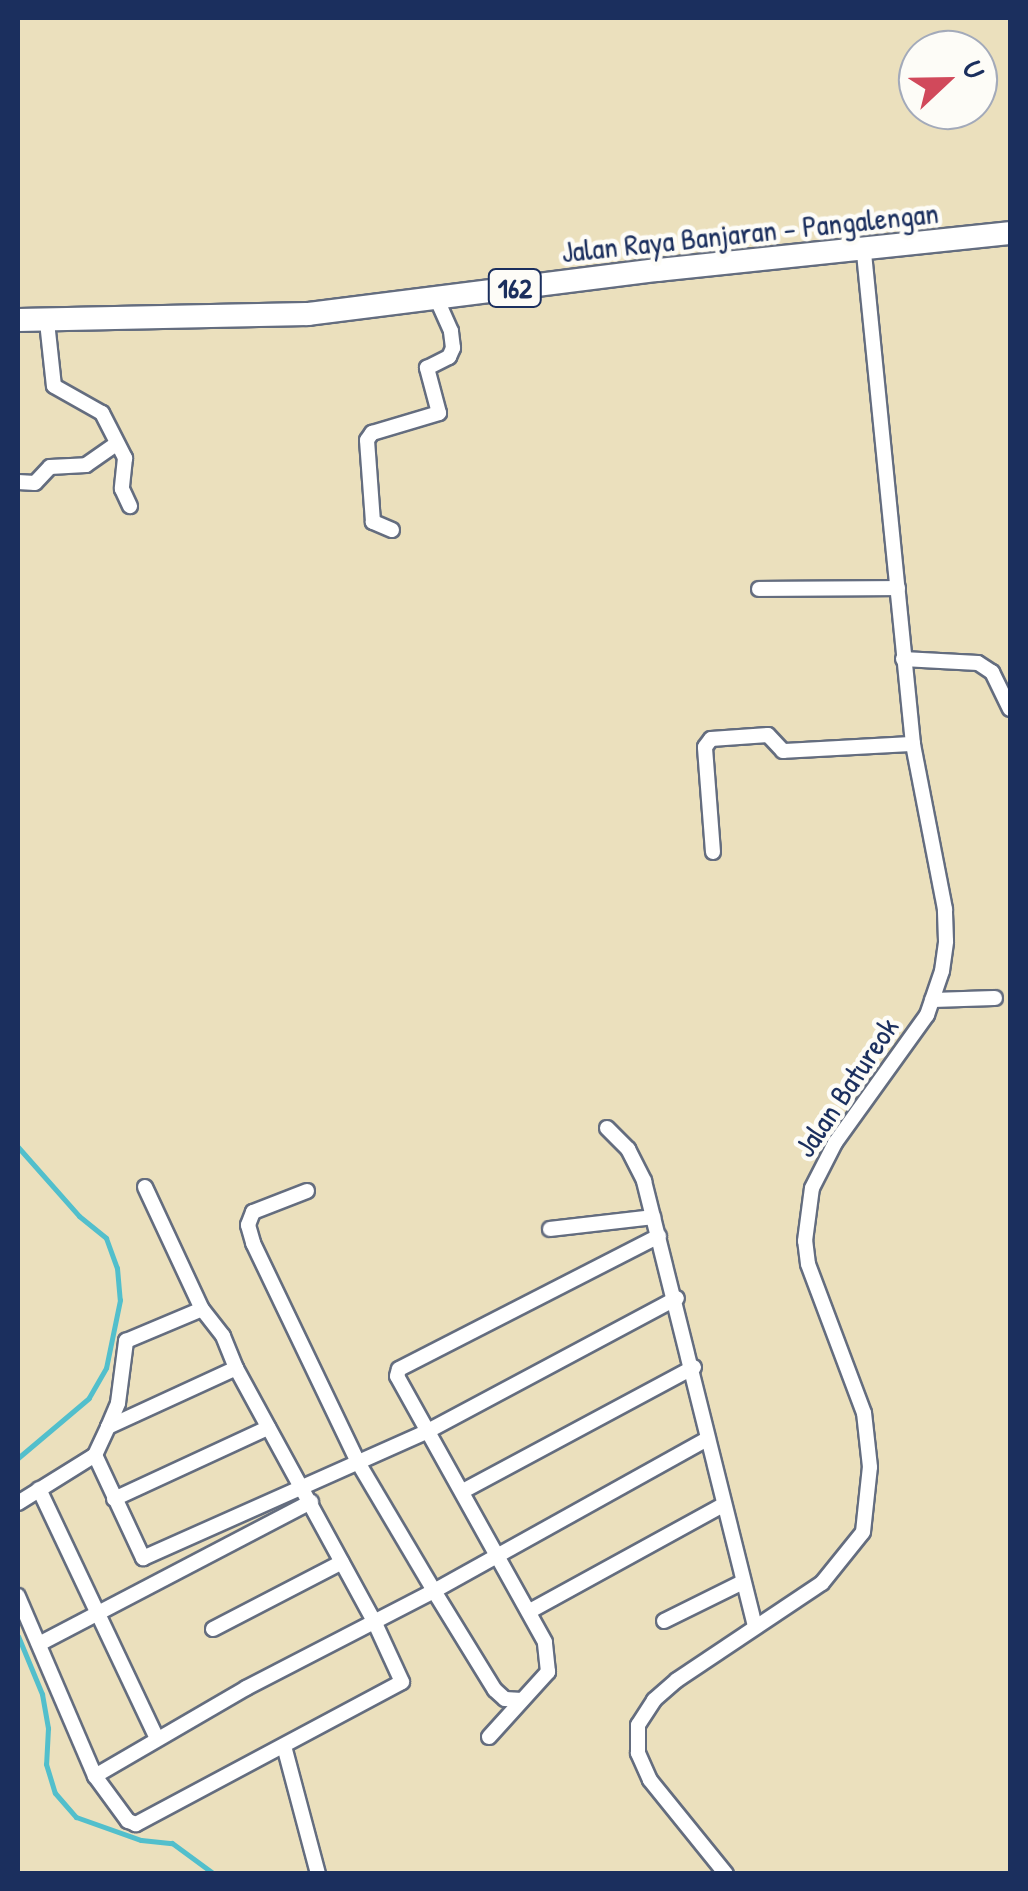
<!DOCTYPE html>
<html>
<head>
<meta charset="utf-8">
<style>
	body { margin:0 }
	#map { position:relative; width:1028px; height:1891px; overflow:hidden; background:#ebe0bd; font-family:"Patrick Hand",sans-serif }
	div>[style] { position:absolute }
	.stream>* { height:5px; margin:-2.5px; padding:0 2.5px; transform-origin:2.5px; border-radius:2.5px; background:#52bfcc }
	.roads { filter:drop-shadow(2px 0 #646d7f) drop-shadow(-2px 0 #646d7f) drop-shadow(0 2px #646d7f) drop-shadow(0 -2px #646d7f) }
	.street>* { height:14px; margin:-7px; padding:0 7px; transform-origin:7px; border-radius:7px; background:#fff }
	.primary>* { height:22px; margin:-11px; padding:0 11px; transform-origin:11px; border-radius:11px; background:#fff }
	span { translate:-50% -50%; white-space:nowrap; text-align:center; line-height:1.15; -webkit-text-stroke:9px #fdfcf7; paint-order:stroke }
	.shield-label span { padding:2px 8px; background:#fdfcf7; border:2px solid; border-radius:8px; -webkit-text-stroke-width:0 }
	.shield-label { font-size:28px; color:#1b2f5e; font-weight:700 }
	.street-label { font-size:30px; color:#1b2f5e }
	.frame { position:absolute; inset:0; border:20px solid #1b2f5e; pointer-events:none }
	.north { position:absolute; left:898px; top:30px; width:100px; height:100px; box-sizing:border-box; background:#fdfcf7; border:2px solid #a3aaba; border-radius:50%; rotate:68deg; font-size:28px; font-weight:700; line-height:40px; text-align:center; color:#1b2f5e }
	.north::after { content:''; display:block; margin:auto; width:35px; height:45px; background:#d1495b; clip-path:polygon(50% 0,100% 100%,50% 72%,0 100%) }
</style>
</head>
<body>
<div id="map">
	<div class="stream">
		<i style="left:18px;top:1147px;width:92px;rotate:48.5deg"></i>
		<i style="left:79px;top:1216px;width:35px;rotate:39deg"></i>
		<i style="left:106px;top:1238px;width:32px;rotate:70deg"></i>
		<i style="left:117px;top:1268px;width:32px;rotate:85deg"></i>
		<i style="left:120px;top:1300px;width:69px;rotate:101.6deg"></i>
		<i style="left:106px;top:1368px;width:34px;rotate:120deg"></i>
		<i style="left:89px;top:1398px;width:93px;rotate:139.8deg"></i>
		<i style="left:18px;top:1636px;width:63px;rotate:67.5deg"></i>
		<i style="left:42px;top:1694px;width:35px;rotate:80deg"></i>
		<i style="left:48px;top:1728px;width:36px;rotate:93deg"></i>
		<i style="left:46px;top:1764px;width:30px;rotate:73deg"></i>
		<i style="left:55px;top:1793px;width:32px;rotate:49deg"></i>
		<i style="left:76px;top:1817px;width:69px;rotate:19.5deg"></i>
		<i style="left:141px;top:1840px;width:31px;rotate:6deg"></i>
		<i style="left:172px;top:1843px;width:52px;rotate:36.4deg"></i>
	</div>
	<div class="roads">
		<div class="street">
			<i style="left:47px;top:322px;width:64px;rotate:83.8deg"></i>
			<i style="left:54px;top:386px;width:55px;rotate:29.4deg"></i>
			<i style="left:102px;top:413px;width:51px;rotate:62.9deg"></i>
			<i style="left:125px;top:458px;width:31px;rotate:96deg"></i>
			<i style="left:122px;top:489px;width:19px;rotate:65deg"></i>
			<i style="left:18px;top:482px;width:17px;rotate:3deg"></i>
			<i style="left:35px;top:483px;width:22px;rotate:-47deg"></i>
			<i style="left:50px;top:467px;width:36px;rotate:-3deg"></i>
			<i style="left:86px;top:465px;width:35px;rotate:-35deg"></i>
			<i style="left:392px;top:530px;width:21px;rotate:-157deg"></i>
			<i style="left:373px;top:522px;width:82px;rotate:-94.2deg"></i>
			<i style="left:367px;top:440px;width:9px;rotate:-54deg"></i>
			<i style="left:372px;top:433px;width:70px;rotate:-16.6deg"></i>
			<i style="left:439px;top:413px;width:47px;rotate:-104.9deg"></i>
			<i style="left:427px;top:368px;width:25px;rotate:-27deg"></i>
			<i style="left:449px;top:357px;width:10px;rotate:-66deg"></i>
			<i style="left:453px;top:348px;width:17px;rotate:-97deg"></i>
			<i style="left:451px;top:331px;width:36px;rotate:-114deg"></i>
			<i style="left:759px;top:589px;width:139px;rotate:-0.4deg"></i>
			<i style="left:903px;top:659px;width:75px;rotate:3.1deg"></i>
			<i style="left:978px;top:663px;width:17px;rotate:33deg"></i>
			<i style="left:992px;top:672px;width:41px;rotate:64.1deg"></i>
			<i style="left:713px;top:852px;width:105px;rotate:-94.4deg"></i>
			<i style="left:705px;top:747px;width:10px;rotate:-53deg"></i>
			<i style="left:711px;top:739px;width:57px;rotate:-4deg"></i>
			<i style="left:768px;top:735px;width:22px;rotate:47deg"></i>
			<i style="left:783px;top:751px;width:130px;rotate:-3.1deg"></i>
			<i style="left:932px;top:1000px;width:63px;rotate:-1.8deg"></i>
			<i style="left:607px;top:1128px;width:30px;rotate:45deg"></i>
			<i style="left:628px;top:1149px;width:36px;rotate:63deg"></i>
			<i style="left:644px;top:1181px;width:459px;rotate:76deg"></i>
			<i style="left:145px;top:1187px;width:135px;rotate:65deg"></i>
			<i style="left:202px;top:1309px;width:34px;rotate:52deg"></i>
			<i style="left:223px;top:1336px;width:35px;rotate:68deg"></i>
			<i style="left:307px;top:1191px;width:58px;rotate:158.7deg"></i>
			<i style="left:253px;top:1212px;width:14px;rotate:111deg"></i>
			<i style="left:248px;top:1225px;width:19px;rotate:74deg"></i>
			<i style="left:253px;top:1243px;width:245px;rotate:64.4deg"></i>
			<i style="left:359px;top:1464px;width:147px;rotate:59.4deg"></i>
			<i style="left:434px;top:1591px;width:116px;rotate:58.4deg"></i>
			<i style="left:495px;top:1690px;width:13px;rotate:42deg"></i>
			<i style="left:505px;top:1699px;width:17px;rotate:3deg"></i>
			<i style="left:550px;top:1229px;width:104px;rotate:-6.6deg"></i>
			<i style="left:108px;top:1427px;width:26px;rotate:-67deg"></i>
			<i style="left:118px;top:1403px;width:63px;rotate:-82.6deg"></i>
			<i style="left:126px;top:1341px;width:82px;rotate:-22.8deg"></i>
			<i style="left:95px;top:1455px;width:114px;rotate:65deg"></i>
			<i style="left:143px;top:1558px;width:312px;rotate:-24deg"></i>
			<i style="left:428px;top:1431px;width:282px;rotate:-28.1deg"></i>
			<i style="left:39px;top:1489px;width:276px;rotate:64.7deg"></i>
			<i style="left:463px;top:1491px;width:262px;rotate:-28.2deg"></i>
			<i style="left:114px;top:1499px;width:170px;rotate:-24.8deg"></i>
			<i style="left:18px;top:1503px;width:91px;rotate:-31.9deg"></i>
			<i style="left:95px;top:1455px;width:31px;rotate:-65deg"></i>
			<i style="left:108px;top:1427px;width:141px;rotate:-24.7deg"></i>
			<i style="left:236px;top:1368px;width:288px;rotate:61.4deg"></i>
			<i style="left:374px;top:1621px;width:67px;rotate:65.3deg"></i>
			<i style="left:402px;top:1682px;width:302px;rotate:151.9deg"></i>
			<i style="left:136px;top:1824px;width:9px;rotate:-159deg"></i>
			<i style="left:128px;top:1821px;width:56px;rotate:-126.3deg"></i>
			<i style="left:95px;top:1776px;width:196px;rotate:-113.2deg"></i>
			<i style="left:530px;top:1611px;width:220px;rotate:-28.8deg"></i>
			<i style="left:664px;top:1621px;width:86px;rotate:-26.3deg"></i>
			<i style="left:213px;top:1629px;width:145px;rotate:-27.4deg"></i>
			<i style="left:39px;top:1644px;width:307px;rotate:-27.6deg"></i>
			<i style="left:489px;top:1737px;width:88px;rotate:-47.8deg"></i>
			<i style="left:548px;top:1672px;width:30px;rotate:-96deg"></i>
			<i style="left:545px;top:1642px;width:304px;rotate:-119.1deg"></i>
			<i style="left:397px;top:1376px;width:7px;rotate:-74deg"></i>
			<i style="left:399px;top:1369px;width:292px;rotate:-27.1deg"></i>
			<i style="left:284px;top:1746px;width:132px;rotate:75.1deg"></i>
			<i style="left:95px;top:1776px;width:175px;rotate:-30.2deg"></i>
			<i style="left:246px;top:1688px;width:212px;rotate:-27.3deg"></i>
			<i style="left:434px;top:1591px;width:312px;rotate:-29.1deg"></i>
			<i style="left:726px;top:1874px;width:121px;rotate:-129deg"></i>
			<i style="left:650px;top:1780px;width:30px;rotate:-114deg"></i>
			<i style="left:638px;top:1753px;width:28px;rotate:-90deg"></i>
			<i style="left:638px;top:1725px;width:30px;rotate:-57deg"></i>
			<i style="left:654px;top:1700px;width:30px;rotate:-41deg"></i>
			<i style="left:677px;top:1680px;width:174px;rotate:-33.8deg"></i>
			<i style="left:822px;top:1583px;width:65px;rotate:-51.2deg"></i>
			<i style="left:863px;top:1532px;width:65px;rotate:-83.9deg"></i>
			<i style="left:870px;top:1467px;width:54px;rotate:-96.3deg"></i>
			<i style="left:864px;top:1413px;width:159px;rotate:-110.6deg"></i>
			<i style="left:808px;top:1264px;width:23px;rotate:-97deg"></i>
			<i style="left:805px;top:1241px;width:53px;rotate:-82.5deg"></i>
			<i style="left:812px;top:1188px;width:51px;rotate:-62.9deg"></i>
			<i style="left:835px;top:1143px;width:158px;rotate:-54.3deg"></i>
			<i style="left:927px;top:1015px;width:46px;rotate:-71.2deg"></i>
			<i style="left:942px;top:971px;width:30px;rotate:-82deg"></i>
			<i style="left:946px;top:941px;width:32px;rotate:-92deg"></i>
			<i style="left:945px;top:909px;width:168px;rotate:-101deg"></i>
			<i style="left:913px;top:744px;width:495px;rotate:-95.7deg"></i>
		</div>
		<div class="primary">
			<i style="left:18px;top:320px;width:290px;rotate:-1.2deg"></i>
			<i style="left:308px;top:314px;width:353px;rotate:-7.2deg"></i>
			<i style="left:658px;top:270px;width:354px;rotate:-6deg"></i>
		</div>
	</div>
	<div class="shield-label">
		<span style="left:515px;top:288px">162</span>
	</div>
	<div class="street-label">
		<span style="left:750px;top:232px;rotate:-6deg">Jalan Raya Banjaran - Pangalengan</span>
		<span style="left:846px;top:1087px;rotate:-56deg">Jalan Batureok</span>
	</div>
	<div class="frame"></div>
	<div class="north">U</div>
</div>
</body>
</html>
